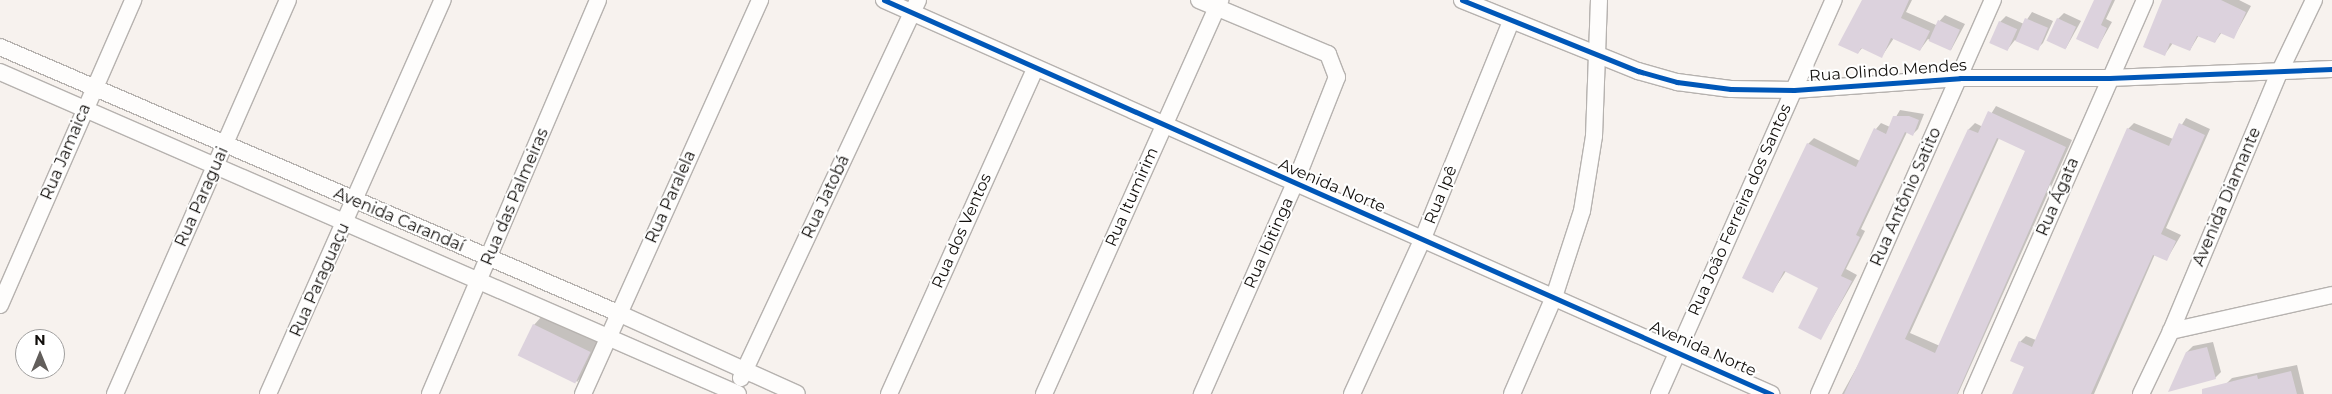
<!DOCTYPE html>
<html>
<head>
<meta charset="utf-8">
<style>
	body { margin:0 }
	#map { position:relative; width:2332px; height:394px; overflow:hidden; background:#f7f2ee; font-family:Montserrat,sans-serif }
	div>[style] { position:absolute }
	.shadow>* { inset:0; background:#0003 }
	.building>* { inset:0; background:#dcd2dd; transform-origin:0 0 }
	.roads { filter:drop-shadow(1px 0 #b6b2af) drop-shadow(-1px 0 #b6b2af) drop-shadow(0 1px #b6b2af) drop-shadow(0 -1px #b6b2af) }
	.minor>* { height:16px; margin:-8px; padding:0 8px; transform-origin:8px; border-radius:8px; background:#fefdfc }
	.cycleway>* { height:5px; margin:-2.5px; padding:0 2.5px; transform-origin:2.5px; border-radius:2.5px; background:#0057b8 }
	span { translate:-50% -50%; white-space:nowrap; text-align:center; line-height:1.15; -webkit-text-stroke:4px #fff; paint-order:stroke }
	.street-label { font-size:16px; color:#120f0c }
	.north { position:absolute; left:15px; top:329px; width:50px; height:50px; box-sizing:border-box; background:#fff; border:1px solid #a09f9e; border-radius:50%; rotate:0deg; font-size:14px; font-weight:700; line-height:20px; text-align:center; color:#120f0c }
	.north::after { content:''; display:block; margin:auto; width:18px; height:22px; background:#625e5b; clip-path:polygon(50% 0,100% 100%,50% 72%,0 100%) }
</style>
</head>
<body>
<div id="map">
	<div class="shadow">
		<i style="clip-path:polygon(1862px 0,1912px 0,1906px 12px,1936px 25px,1945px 15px,1965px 24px,1951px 50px,1928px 39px,1920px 50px,1894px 38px,1882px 56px,1863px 47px,1858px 53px)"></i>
		<i style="clip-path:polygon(2096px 0,2115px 0,2106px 19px,2112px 22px,2098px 47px)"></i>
		<i style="clip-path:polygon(2181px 0,2239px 0,2251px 6px,2234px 37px,2222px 32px,2215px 42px,2199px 35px,2190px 50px,2173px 43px,2165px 54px)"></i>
		<i style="clip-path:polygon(2032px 12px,2053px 21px,2043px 43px,2037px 49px,2015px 40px,2007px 50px,2000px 22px,2006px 16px,2024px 24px)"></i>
		<i style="clip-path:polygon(2064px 13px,2081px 21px,2066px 48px,2058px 19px)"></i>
		<i style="clip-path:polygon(evenodd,1996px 106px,2072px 140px,1958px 394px,1842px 394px,1868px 347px,1969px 129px,1975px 123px,1983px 127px,1996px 106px,1999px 138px,2026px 150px,1940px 346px,1910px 333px,1999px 138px)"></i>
		<i style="clip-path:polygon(1900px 110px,1924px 114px,1918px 129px,1912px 135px,1907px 132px,1861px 229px,1865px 231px,1846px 269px,1857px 275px,1821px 338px,1819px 287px,1786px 271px,1773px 291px,1808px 144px,1814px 138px,1860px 161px,1876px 129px,1881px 123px,1890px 127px)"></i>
		<i style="clip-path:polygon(2186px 118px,2210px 129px,2166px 228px,2181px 235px,2167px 259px,2155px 254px,2094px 394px,2013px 394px,2025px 366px,2020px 342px,2026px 336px,2036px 340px,2128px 129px,2134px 123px,2173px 139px)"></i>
		<i style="clip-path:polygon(542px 316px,599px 343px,585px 373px,577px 382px,534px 325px)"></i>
		<i style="clip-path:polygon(2213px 342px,2221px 372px,2215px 378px,2187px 352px,2193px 346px)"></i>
		<i style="clip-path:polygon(2297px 365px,2304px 394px,2228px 394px,2226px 384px,2232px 378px)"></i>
	</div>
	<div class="building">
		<i style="clip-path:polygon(1862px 0,1909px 0,1901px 18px,1930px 31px,1920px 51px,1891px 38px,1882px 58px,1861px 48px,1858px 54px,1838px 45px)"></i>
		<i style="clip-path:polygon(2094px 0,2112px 0,2101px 25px,2107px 28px,2098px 49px,2076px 39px)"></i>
		<i style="clip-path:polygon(2162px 0,2221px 0,2246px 12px,2234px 39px,2220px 33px,2215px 43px,2197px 36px,2190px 51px,2170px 43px,2165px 56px,2143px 47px)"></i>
		<i style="left:2025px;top:18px;width:25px;height:25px;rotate:23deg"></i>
		<i style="left:2057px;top:18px;width:21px;height:25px;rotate:25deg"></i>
		<i style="left:1938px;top:20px;width:24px;height:23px;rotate:24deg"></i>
		<i style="left:1999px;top:21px;width:20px;height:24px;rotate:24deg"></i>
		<i style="clip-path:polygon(evenodd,1988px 111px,2066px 147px,1957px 394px,1844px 394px,1968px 129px,1978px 133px,1988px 111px,1997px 138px,2025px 151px,1935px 353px,1905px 339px,1997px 138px)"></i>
		<i style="clip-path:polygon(1893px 116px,1909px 116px,1919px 120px,1913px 136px,1905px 132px,1856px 235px,1860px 237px,1841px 276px,1852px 281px,1821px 340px,1798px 328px,1818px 288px,1784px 271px,1773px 293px,1742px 278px,1807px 143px,1856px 167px,1874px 128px,1886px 134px)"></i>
		<i style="clip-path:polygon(2179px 123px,2205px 135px,2161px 234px,2176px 241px,2167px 261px,2153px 255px,2091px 394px,2012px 394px,2024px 367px,2010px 361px,2019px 341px,2032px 347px,2127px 128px,2169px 146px)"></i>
		<i style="left:533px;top:324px;width:64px;height:35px;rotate:26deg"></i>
		<i style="clip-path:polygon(2207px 347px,2216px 379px,2168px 392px,2186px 352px)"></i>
		<i style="clip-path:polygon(2291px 371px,2297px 394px,2202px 394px,2202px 389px,2257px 375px,2258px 379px)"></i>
	</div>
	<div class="roads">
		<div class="minor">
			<i style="left:884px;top:0;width:971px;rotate:23.95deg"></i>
			<i style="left:1199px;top:0;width:140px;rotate:22.7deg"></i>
			<i style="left:1328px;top:54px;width:25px;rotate:69deg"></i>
			<i style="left:1337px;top:77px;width:114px;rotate:111.6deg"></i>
			<i style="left:1295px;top:183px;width:231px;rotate:113.8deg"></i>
			<i style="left:1462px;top:0;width:190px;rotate:22deg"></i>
			<i style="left:1638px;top:71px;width:41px;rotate:15.8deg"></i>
			<i style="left:1677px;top:82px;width:54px;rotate:7.4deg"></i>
			<i style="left:1731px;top:89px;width:63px;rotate:0.9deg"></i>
			<i style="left:1794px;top:90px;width:166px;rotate:-4.1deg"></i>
			<i style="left:1960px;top:78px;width:149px"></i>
			<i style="left:2109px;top:78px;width:223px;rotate:-2.3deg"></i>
			<i style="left:0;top:47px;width:673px;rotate:23.29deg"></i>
			<i style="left:618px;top:313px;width:196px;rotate:24.3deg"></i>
			<i style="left:0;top:72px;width:805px;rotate:23.57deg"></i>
			<i style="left:0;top:305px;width:333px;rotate:-66.4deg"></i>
			<i style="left:2171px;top:331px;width:165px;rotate:-12.6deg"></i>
			<i style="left:741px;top:378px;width:417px;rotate:-64.9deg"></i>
			<i style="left:115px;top:394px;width:430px;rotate:-66.3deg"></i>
			<i style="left:268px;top:394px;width:431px;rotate:-66.1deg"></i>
			<i style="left:430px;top:394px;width:428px;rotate:-66.9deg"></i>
			<i style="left:583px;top:394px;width:432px;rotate:-65.8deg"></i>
			<i style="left:889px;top:394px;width:356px;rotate:-65.8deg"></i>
			<i style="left:1044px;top:394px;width:432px;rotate:-65.9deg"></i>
			<i style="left:1352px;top:394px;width:171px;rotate:-65.5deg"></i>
			<i style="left:1423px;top:238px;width:234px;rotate:-67.9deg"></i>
			<i style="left:1512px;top:394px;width:106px;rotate:-66.6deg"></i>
			<i style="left:1554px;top:297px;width:90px;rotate:-72deg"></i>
			<i style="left:1582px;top:211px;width:76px;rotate:-80.9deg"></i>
			<i style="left:1594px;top:136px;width:136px;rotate:-87.9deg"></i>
			<i style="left:1659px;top:394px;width:431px;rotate:-66.1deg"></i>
			<i style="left:1819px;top:394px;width:431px;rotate:-66.2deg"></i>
			<i style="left:1972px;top:394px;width:430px;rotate:-66.3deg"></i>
			<i style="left:2141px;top:394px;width:70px;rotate:-64.5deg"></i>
			<i style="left:2171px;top:331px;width:282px;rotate:-67.3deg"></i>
			<i style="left:2280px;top:71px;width:79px;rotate:-64.4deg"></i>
		</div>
	</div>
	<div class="cycleway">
		<i style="left:884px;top:0;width:971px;rotate:23.95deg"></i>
		<i style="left:1462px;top:0;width:190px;rotate:22deg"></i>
		<i style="left:1638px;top:71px;width:41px;rotate:15.8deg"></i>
		<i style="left:1677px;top:82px;width:54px;rotate:7.4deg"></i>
		<i style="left:1731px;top:89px;width:63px;rotate:0.9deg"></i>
		<i style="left:1794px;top:90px;width:166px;rotate:-4.1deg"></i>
		<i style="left:1960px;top:78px;width:149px"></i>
		<i style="left:2109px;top:78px;width:223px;rotate:-2.3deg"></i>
	</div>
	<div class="street-label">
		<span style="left:1888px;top:71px;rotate:-4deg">Rua Olindo Mendes</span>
		<span style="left:66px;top:152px;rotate:-67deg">Rua Jamaica</span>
		<span style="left:1332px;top:186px;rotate:23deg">Avenida Norte</span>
		<span style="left:1441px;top:195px;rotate:-68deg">Rua Ipê</span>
		<span style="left:202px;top:197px;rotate:-66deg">Rua Paraguai</span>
		<span style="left:515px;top:197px;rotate:-67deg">Rua das Palmeiras</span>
		<span style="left:671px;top:197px;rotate:-66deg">Rua Paralela</span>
		<span style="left:826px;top:197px;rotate:-65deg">Rua Jatobá</span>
		<span style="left:1132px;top:197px;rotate:-66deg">Rua Itumirim</span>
		<span style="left:1906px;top:197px;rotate:-66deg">Rua Antônio Satito</span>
		<span style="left:2058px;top:197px;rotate:-67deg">Rua Ágata</span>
		<span style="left:2227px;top:197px;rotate:-67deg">Avenida Diamante</span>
		<span style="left:1740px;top:210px;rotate:-66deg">Rua João Ferreira dos Santos</span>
		<span style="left:399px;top:220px;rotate:23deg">Avenida Carandaí</span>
		<span style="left:962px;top:231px;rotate:-66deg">Rua dos Ventos</span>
		<span style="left:1269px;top:243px;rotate:-66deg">Rua Ibitinga</span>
		<span style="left:320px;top:280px;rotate:-66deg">Rua Paraguaçu</span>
		<span style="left:1703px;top:349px;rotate:24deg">Avenida Norte</span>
	</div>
	<div class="north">N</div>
</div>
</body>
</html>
